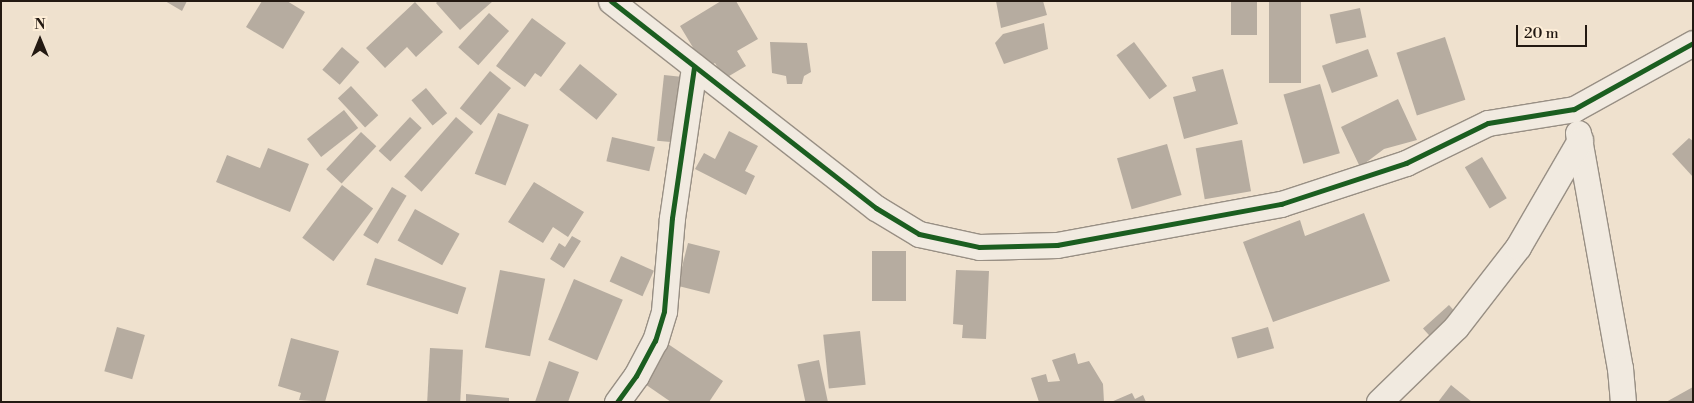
<!DOCTYPE html>
<html>
<head>
<meta charset="utf-8">
<style>
	body { margin:0 }
	#map { position:relative; width:1694px; height:403px; overflow:hidden; background:#efe1ce; font-family:"Libre Bodoni",serif }
	div>[style] { position:absolute }
	.building>* { inset:0; background:#b6aca0; transform-origin:0 0 }
	.roads { filter:drop-shadow(1px 0 #988f84) drop-shadow(-1px 0 #988f84) drop-shadow(0 1px #988f84) drop-shadow(0 -1px #988f84) }
	.street>* { height:25px; margin:-12.5px; padding:0 12.5px; transform-origin:12.5px; border-radius:12.5px; background:#f1eae0 }
	.cycleway>* { height:5px; margin:-2.5px; padding:0 2.5px; transform-origin:2.5px; border-radius:2.5px; background:#1b5e20 }
	span { translate:-50% -50%; white-space:nowrap; text-align:center; line-height:1.15; -webkit-text-stroke:4.5px #fdedd7; paint-order:stroke }
	.frame { position:absolute; inset:0; border:2px solid #231912; pointer-events:none }
	.north { position:absolute; left:15px; top:15px; width:50px; height:50px; -webkit-text-stroke:4px #fdedd7; paint-order:stroke; rotate:0deg; font-size:14px; font-weight:700; line-height:20px; text-align:center; color:#231912 }
	.north::after { content:''; display:block; margin:auto; width:18px; height:22px; background:#231912; clip-path:polygon(50% 0,100% 100%,50% 72%,0 100%) }
	.scale { position:absolute; left:1516px; top:25px; width:71px; height:22px; box-sizing:border-box; border:2px solid #231912; border-top:0; padding-left:6px; font-size:15px; line-height:18px; white-space:nowrap; color:#231912; -webkit-text-stroke:4px #fdedd7; paint-order:stroke }
</style>
</head>
<body>
<div id="map">
	<div class="building">
		<i style="clip-path:polygon(165px 1px,187px 1px,182px 11px)"></i>
		<i style="clip-path:polygon(262px 1px,287px 1px,305px 12px,283px 49px,246px 27px)"></i>
		<i style="clip-path:polygon(438px 1px,493px 1px,460px 30px,436px 3px)"></i>
		<i style="clip-path:polygon(721px 1px,736px 1px,758px 39px,737px 51px,746px 66px,724px 79px,715px 63px,706px 69px,680px 26px)"></i>
		<i style="clip-path:polygon(996px 1px,1043px 1px,1047px 15px,1001px 28px)"></i>
		<i style="left:1231px;top:1px;width:26px;height:34px"></i>
		<i style="left:1269px;top:1px;width:32px;height:82px"></i>
		<i style="clip-path:polygon(415px 2px,443px 32px,416px 57px,407px 47px,385px 68px,366px 48px)"></i>
		<i style="left:1360px;top:8px;width:30px;height:31px;rotate:78deg"></i>
		<i style="left:489px;top:13px;width:27px;height:46px;rotate:42deg"></i>
		<i style="clip-path:polygon(532px 18px,566px 43px,541px 77px,535px 73px,525px 87px,496px 66px)"></i>
		<i style="clip-path:polygon(1044px 23px,1048px 49px,1004px 64px,995px 43px,1003px 34px)"></i>
		<i style="left:1445px;top:37px;width:66px;height:51px;rotate:72deg"></i>
		<i style="clip-path:polygon(770px 42px,807px 43px,811px 72px,804px 76px,802px 84px,787px 84px,786px 76px,772px 73px)"></i>
		<i style="left:1134px;top:42px;width:55px;height:22px;rotate:53deg"></i>
		<i style="left:342px;top:47px;width:23px;height:30px;rotate:41deg"></i>
		<i style="left:1368px;top:49px;width:29px;height:49px;rotate:70deg"></i>
		<i style="left:580px;top:64px;width:48px;height:33px;rotate:39deg"></i>
		<i style="clip-path:polygon(1223px 69px,1238px 124px,1184px 139px,1173px 97px,1196px 91px,1192px 77px)"></i>
		<i style="left:490px;top:71px;width:27px;height:48px;rotate:39deg"></i>
		<i style="left:664px;top:75px;width:19px;height:66px;rotate:6deg"></i>
		<i style="left:1320px;top:84px;width:72px;height:38px;rotate:74deg"></i>
		<i style="left:351px;top:86px;width:40px;height:18px;rotate:47deg"></i>
		<i style="left:426px;top:88px;width:33px;height:19px;rotate:50deg"></i>
		<i style="clip-path:polygon(1398px 99px,1417px 140px,1384px 149px,1360px 167px,1341px 127px)"></i>
		<i style="left:344px;top:110px;width:23px;height:47px;rotate:52deg"></i>
		<i style="left:498px;top:113px;width:33px;height:65px;rotate:21deg"></i>
		<i style="left:410px;top:117px;width:16px;height:46px;rotate:43deg"></i>
		<i style="left:456px;top:117px;width:23px;height:79px;rotate:41deg"></i>
		<i style="clip-path:polygon(729px 131px,758px 146px,745px 171px,755px 176px,746px 195px,695px 169px,704px 153px,715px 159px)"></i>
		<i style="left:361px;top:132px;width:21px;height:51px;rotate:43deg"></i>
		<i style="left:612px;top:137px;width:44px;height:25px;rotate:13deg"></i>
		<i style="clip-path:polygon(1689px 138px,1693px 141px,1693px 177px,1672px 154px)"></i>
		<i style="left:1242px;top:140px;width:52px;height:47px;rotate:80deg"></i>
		<i style="left:1167px;top:144px;width:53px;height:52px;rotate:74deg"></i>
		<i style="clip-path:polygon(268px 148px,309px 164px,290px 212px,216px 182px,227px 155px,260px 168px)"></i>
		<i style="left:1482px;top:157px;width:48px;height:20px;rotate:59deg"></i>
		<i style="clip-path:polygon(534px 182px,584px 212px,568px 237px,553px 227px,543px 243px,508px 222px)"></i>
		<i style="left:342px;top:185px;width:39px;height:66px;rotate:37deg"></i>
		<i style="left:392px;top:187px;width:17px;height:56px;rotate:31deg"></i>
		<i style="left:415px;top:209px;width:51px;height:36px;rotate:29deg"></i>
		<i style="clip-path:polygon(1364px 213px,1390px 281px,1273px 322px,1243px 242px,1300px 220px,1305px 236px)"></i>
		<i style="clip-path:polygon(572px 236px,581px 241px,564px 268px,550px 259px,559px 243px,565px 247px)"></i>
		<i style="left:688px;top:243px;width:33px;height:44px;rotate:14deg"></i>
		<i style="left:872px;top:251px;width:34px;height:50px"></i>
		<i style="left:621px;top:256px;width:36px;height:28px;rotate:24deg"></i>
		<i style="left:375px;top:258px;width:96px;height:28px;rotate:18deg"></i>
		<i style="left:500px;top:270px;width:46px;height:79px;rotate:11deg"></i>
		<i style="clip-path:polygon(956px 270px,989px 271px,986px 339px,962px 338px,963px 325px,953px 324px)"></i>
		<i style="left:574px;top:279px;width:53px;height:66px;rotate:23deg"></i>
		<i style="left:1449px;top:305px;width:13px;height:35px;rotate:48deg"></i>
		<i style="left:117px;top:327px;width:29px;height:46px;rotate:16deg"></i>
		<i style="left:1268px;top:327px;width:22px;height:38px;rotate:74deg"></i>
		<i style="left:860px;top:331px;width:54px;height:37px;rotate:84deg"></i>
		<i style="clip-path:polygon(291px 338px,339px 351px,325px 402px,299px 400px,301px 393px,278px 386px)"></i>
		<i style="clip-path:polygon(668px 344px,723px 381px,709px 402px,671px 402px,642px 382px)"></i>
		<i style="left:430px;top:348px;width:33px;height:54px;rotate:3deg"></i>
		<i style="clip-path:polygon(1075px 353px,1078px 364px,1089px 361px,1103px 384px,1104px 402px,1039px 402px,1031px 378px,1046px 374px,1048px 382px,1060px 381px,1052px 360px)"></i>
		<i style="left:819px;top:360px;width:43px;height:22px;rotate:78deg"></i>
		<i style="clip-path:polygon(549px 361px,579px 372px,568px 402px,535px 402px)"></i>
		<i style="clip-path:polygon(1451px 385px,1472px 402px,1438px 402px)"></i>
		<i style="clip-path:polygon(1693px 387px,1693px 402px,1666px 402px)"></i>
		<i style="clip-path:polygon(1132px 393px,1135px 399px,1143px 395px,1146px 402px,1111px 402px)"></i>
		<i style="clip-path:polygon(466px 394px,509px 398px,509px 402px,466px 402px)"></i>
	</div>
	<div class="roads">
		<div class="street">
			<i style="left:611px;top:1px;width:336px;rotate:38deg"></i>
			<i style="left:876px;top:208px;width:50px;rotate:31.2deg"></i>
			<i style="left:919px;top:234px;width:61px;rotate:12.2deg"></i>
			<i style="left:979px;top:247px;width:78px;rotate:-1.5deg"></i>
			<i style="left:1057px;top:245px;width:228px;rotate:-10.4deg"></i>
			<i style="left:1281px;top:204px;width:132px;rotate:-18.2deg"></i>
			<i style="left:1406px;top:163px;width:91px;rotate:-26deg"></i>
			<i style="left:1488px;top:123px;width:87px;rotate:-9.2deg"></i>
			<i style="left:1574px;top:109px;width:136px;rotate:-29deg"></i>
			<i style="left:1578px;top:133px;width:239px;rotate:79.9deg"></i>
			<i style="left:1620px;top:368px;width:34px;rotate:85deg"></i>
			<i style="left:617px;top:402px;width:32px;rotate:-54deg"></i>
			<i style="left:636px;top:376px;width:40px;rotate:-62deg"></i>
			<i style="left:655px;top:341px;width:31px;rotate:-73deg"></i>
			<i style="left:664px;top:311px;width:93px;rotate:-85.1deg"></i>
			<i style="left:672px;top:218px;width:153px;rotate:-81.7deg"></i>
			<i style="left:1379px;top:402px;width:107px;rotate:-44.2deg"></i>
			<i style="left:1456px;top:327px;width:101px;rotate:-52.2deg"></i>
			<i style="left:1518px;top:247px;width:124px;rotate:-59.9deg"></i>
		</div>
	</div>
	<div class="cycleway">
		<i style="left:611px;top:1px;width:336px;rotate:38deg"></i>
		<i style="left:876px;top:208px;width:50px;rotate:31.2deg"></i>
		<i style="left:919px;top:234px;width:61px;rotate:12.2deg"></i>
		<i style="left:979px;top:247px;width:78px;rotate:-1.5deg"></i>
		<i style="left:1057px;top:245px;width:228px;rotate:-10.4deg"></i>
		<i style="left:1281px;top:204px;width:132px;rotate:-18.2deg"></i>
		<i style="left:1406px;top:163px;width:91px;rotate:-26deg"></i>
		<i style="left:1488px;top:123px;width:87px;rotate:-9.2deg"></i>
		<i style="left:1574px;top:109px;width:136px;rotate:-29deg"></i>
		<i style="left:617px;top:402px;width:32px;rotate:-54deg"></i>
		<i style="left:636px;top:376px;width:40px;rotate:-62deg"></i>
		<i style="left:655px;top:341px;width:31px;rotate:-73deg"></i>
		<i style="left:664px;top:311px;width:93px;rotate:-85.1deg"></i>
		<i style="left:672px;top:218px;width:153px;rotate:-81.7deg"></i>
	</div>
	<div class="frame"></div>
	<div class="north">N</div>
	<div class="scale">20 m</div>
</div>
</body>
</html>
